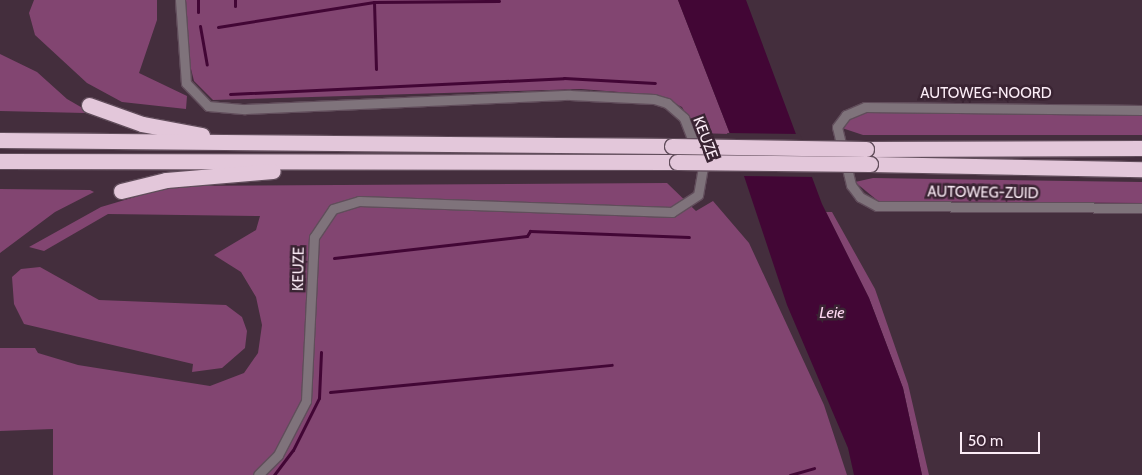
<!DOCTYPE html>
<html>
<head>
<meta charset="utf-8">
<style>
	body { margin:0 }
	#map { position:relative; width:1142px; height:475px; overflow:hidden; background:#442e3d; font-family:Cabin,sans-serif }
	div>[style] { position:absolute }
	.green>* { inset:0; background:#824571 }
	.water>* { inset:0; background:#420635 }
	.pier>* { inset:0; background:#442e3d }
	.stream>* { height:3px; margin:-1.5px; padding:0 1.5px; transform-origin:1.5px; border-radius:1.5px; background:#420635 }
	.roads { filter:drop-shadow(1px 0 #614d5b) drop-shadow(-1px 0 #614d5b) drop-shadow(0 1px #614d5b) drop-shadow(0 -1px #614d5b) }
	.minor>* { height:9px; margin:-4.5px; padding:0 4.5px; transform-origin:4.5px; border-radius:4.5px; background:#7f737b }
	.motorway>* { height:15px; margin:-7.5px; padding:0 7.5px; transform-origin:7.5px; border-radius:7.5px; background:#e3c7da }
	.bridges { filter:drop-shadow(1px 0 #614d5b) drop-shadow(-1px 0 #614d5b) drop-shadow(0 1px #614d5b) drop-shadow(0 -1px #614d5b) }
	.motorway-bridge>* { height:15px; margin:-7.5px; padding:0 7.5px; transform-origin:7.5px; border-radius:7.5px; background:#e3c7da }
	span { translate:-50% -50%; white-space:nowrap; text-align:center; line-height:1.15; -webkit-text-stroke:5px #3a2433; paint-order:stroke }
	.street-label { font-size:15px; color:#fcedf7 }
	.water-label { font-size:16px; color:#fcd5ef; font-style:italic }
	.scale { position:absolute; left:960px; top:432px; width:80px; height:22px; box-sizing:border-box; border:2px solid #fcedf7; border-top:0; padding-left:6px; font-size:15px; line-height:18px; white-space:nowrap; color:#fcedf7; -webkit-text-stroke:4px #3a2433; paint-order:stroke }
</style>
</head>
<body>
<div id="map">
	<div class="green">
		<i style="clip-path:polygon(34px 0,157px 0,157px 20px,139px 73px,187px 96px,186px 109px,122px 102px,87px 83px,35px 35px,29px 13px)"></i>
		<i style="clip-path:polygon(186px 0,678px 0,730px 134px,696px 133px,682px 107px,657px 95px,581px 89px,213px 100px,194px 81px,188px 57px)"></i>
		<i style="clip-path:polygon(0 54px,37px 72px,67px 99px,86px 110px,85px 113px,0 111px)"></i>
		<i style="clip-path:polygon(866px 112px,1142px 115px,1142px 135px,863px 135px,842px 128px,849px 118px)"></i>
		<i style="clip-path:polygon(873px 178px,1142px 182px,1142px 203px,878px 201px,855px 182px)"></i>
		<i style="clip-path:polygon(667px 183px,696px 211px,713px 201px,749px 243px,824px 405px,847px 475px,53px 475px,53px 429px,0 431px,0 348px,35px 348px,38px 353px,78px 365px,210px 386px,244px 373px,258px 353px,262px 325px,256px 297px,241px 272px,214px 255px,256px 230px,260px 216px,108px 214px,44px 251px,29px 247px,101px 207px,172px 186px)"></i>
		<i style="clip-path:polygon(0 189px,90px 190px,94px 192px,55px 212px,0 253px)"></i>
		<i style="clip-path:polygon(826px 212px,832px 212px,875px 289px,908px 384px,929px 475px,922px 475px,903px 388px,869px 298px)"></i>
		<i style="clip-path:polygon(40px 267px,99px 300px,226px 305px,242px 317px,247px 331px,245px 348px,222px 368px,192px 372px,193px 364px,24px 324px,14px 304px,12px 277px,21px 269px)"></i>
	</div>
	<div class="water">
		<i style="clip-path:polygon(678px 0,746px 0,822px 204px,869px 298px,903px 388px,922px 475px,854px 475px,848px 448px,787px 305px,730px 134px)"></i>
	</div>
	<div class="pier">
		<i style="clip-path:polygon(727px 133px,800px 134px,815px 177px,741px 176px)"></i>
	</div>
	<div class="stream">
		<i style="left:198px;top:0;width:12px;rotate:90deg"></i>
		<i style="left:235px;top:0;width:6px;rotate:90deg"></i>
		<i style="left:374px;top:2px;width:67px;rotate:88.3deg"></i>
		<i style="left:200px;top:26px;width:39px;rotate:80deg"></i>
		<i style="left:218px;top:27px;width:158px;rotate:-9.1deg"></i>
		<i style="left:374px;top:2px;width:125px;rotate:-0.5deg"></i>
		<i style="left:230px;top:94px;width:334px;rotate:-2.7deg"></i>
		<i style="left:564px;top:78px;width:91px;rotate:3.1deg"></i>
		<i style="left:334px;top:258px;width:194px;rotate:-6.5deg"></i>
		<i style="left:527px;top:236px;width:6px;rotate:-59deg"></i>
		<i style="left:530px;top:231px;width:159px;rotate:2.2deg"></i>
		<i style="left:330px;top:392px;width:283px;rotate:-5.5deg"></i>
		<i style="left:274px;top:475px;width:31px;rotate:-53deg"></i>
		<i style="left:293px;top:450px;width:58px;rotate:-63.4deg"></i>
		<i style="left:319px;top:398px;width:46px;rotate:-87.5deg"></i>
		<i style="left:790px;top:475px;width:25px;rotate:-16deg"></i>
	</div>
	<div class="roads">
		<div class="minor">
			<i style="left:180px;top:0;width:83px;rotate:85.9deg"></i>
			<i style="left:186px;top:83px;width:32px;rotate:46deg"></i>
			<i style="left:208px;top:106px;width:37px;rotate:5deg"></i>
			<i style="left:245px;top:109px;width:325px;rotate:-2.5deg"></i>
			<i style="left:570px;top:95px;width:84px;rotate:2.7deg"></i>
			<i style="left:654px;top:99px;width:14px;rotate:17deg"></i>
			<i style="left:667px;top:103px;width:23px;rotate:41deg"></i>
			<i style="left:684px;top:118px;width:53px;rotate:68.8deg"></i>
			<i style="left:703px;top:167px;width:28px;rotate:100deg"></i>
			<i style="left:698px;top:195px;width:31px;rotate:147deg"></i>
			<i style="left:672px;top:212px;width:313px;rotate:-178deg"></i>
			<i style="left:359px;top:201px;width:27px;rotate:163deg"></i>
			<i style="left:333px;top:209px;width:34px;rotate:124deg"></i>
			<i style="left:314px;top:237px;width:164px;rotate:92.8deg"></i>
			<i style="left:306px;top:401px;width:61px;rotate:117.4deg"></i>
			<i style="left:278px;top:455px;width:28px;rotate:135deg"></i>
			<i style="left:1142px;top:110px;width:277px;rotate:-179.4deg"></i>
			<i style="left:865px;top:107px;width:21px;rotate:157deg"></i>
			<i style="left:846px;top:115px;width:15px;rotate:127deg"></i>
			<i style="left:837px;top:127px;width:60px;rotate:76.4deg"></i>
			<i style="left:851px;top:185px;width:15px;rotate:53deg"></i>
			<i style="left:860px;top:197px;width:19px;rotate:28deg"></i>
			<i style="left:877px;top:206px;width:265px;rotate:0.4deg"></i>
		</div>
		<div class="motorway">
			<i style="left:89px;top:105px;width:56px;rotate:19.7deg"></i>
			<i style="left:142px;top:124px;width:61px;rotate:10.4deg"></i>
			<i style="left:0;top:140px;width:672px;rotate:0.51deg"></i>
			<i style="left:866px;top:149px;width:276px;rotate:-0.2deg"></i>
			<i style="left:0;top:161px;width:677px;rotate:0.08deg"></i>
			<i style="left:870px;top:164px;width:272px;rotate:1.1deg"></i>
			<i style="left:121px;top:191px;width:46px;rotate:-13.7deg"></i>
			<i style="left:166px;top:180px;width:107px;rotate:-4.8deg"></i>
		</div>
	</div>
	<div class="bridges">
		<div class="motorway-bridge">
			<i style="left:672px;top:146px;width:194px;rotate:0.9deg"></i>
			<i style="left:677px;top:162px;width:193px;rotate:0.6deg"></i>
		</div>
	</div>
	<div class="street-label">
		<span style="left:986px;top:94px">AUTOWEG-NOORD</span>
		<span style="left:705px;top:138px;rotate:69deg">KEUZE</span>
		<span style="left:983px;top:193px;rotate:1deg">AUTOWEG-ZUID</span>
		<span style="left:299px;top:269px;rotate:-89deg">KEUZE</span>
	</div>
	<div class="water-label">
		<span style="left:832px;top:313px">Leie</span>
	</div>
	<div class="scale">50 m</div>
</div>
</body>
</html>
